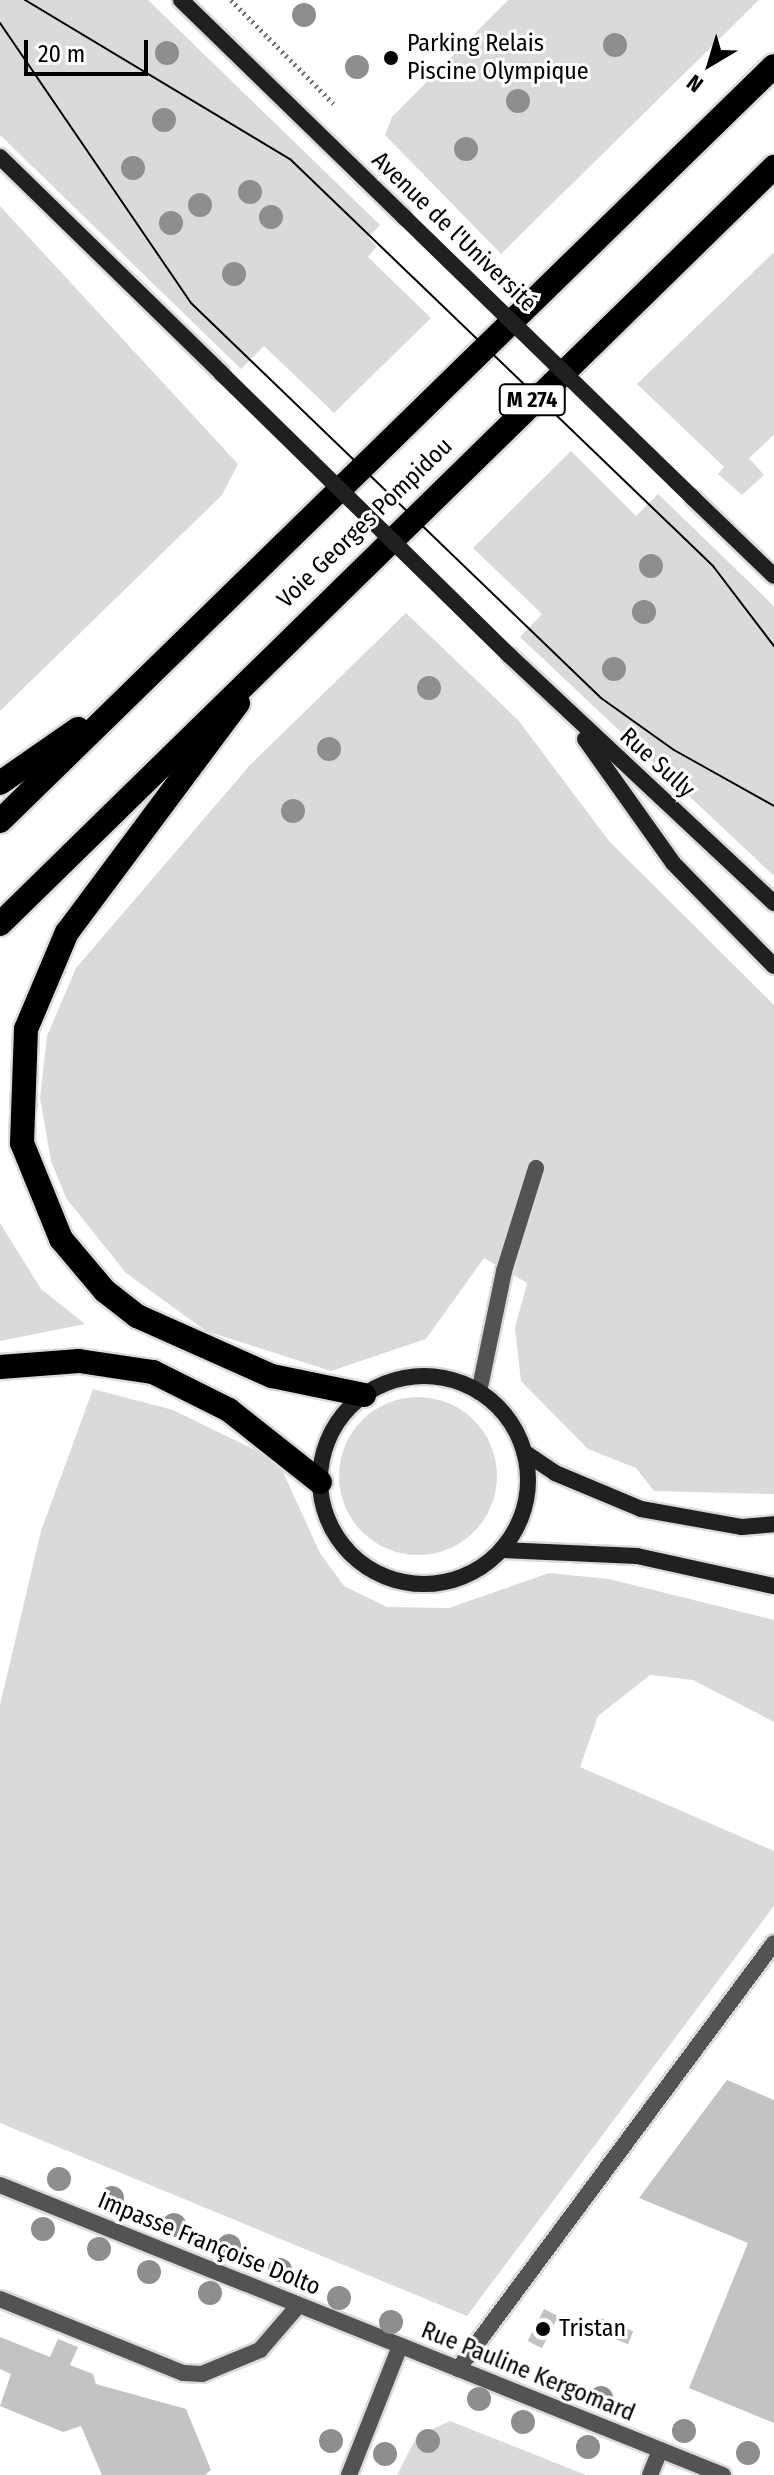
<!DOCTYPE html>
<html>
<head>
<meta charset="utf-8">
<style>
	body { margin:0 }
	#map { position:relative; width:774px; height:2475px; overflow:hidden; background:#fff; font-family:"Fira Sans Condensed",sans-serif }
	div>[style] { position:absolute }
	.green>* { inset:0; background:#dadada }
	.round { border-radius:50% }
	.building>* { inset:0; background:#c3c3c3; transform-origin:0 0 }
	.path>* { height:5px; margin-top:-2.5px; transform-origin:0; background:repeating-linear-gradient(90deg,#757575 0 2px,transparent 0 6px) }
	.roads { filter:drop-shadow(2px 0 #dbdbdb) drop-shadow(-2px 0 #dbdbdb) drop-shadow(0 2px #dbdbdb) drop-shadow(0 -2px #dbdbdb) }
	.lane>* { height:16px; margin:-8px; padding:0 8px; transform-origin:8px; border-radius:8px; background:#535353 }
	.street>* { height:16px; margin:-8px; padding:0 8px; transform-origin:8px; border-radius:8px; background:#535353 }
	.secondary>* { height:16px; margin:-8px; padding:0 8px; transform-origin:8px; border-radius:8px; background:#202020 }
	.secondary>.ring { margin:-8px; padding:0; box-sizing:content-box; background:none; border:16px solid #202020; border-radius:50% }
	.highway>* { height:24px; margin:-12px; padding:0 12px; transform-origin:12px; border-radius:12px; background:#000 }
	.tram>* { height:2px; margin:-1px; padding:0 1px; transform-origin:1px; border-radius:1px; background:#000 }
	.secondary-bridge>* { height:16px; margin:-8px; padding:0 8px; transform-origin:8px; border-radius:8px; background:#202020 }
	.trees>* { width:24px; height:24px; margin:-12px; border-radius:50%; background:#8e8e8e }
	.dots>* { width:22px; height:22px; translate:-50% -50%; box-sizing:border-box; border:4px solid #fff; border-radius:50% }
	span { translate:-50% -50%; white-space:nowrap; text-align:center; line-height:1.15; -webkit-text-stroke:6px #fff; paint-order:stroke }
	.shield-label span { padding:2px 6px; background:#fff; border:2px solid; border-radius:6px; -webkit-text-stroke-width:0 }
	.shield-label { font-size:22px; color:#000; font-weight:700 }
	.poi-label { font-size:24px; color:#000 }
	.left { translate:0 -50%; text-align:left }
	.street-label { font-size:24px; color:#000 }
	.north { position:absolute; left:670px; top:24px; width:80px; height:80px; -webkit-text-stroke:6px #fff; paint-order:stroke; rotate:218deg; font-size:22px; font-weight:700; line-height:32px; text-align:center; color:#000 }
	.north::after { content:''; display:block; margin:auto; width:28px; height:36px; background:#000; clip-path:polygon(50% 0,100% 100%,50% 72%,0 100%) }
	.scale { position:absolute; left:24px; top:40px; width:124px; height:36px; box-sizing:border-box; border:4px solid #000; border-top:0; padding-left:10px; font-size:24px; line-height:28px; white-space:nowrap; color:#000; -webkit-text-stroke:6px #fff; paint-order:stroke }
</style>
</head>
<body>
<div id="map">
	<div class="green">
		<i style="clip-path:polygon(0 0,148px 0,380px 225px,368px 237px,377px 246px,368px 257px,431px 318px,334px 413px,264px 346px,241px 369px,0 135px)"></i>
		<i style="clip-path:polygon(508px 0,759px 0,501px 254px,385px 135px,392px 117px)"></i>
		<i style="clip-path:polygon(0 206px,238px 464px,222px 495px,0 711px)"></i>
		<i style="clip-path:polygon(774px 252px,774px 435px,749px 458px,764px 475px,742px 495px,718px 474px,724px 467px,637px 384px)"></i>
		<i style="clip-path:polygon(571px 451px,636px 516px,658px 494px,774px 606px,774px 876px,520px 637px,542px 614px,473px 548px)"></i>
		<i style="clip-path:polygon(406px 613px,518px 720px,609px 841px,774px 1005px,774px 1494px,654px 1491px,636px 1468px,588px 1449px,521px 1381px,515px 1328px,527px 1283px,484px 1258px,426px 1339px,331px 1371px,206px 1331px,126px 1273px,66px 1198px,51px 1161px,40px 1098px,47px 1036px,76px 968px,250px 765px)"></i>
		<i style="clip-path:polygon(0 1223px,41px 1289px,85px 1324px,0 1341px)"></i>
		<i style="clip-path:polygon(93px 1389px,173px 1410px,259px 1452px,283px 1472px,320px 1553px,344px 1586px,387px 1607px,449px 1608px,549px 1573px,609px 1579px,774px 1620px,774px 1722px,693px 1680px,650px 1675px,598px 1716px,580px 1767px,774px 1851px,774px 1906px,467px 2316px,0 2123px,0 1705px,41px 1531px)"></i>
		<i class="round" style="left:339px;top:1397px;width:158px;height:158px"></i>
		<i style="clip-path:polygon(450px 2421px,586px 2475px,397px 2475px,417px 2436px)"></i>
	</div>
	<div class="building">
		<i style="clip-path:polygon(727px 2080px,774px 2100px,774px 2423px,689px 2388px,748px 2243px,639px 2198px)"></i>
		<i style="left:544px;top:2309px;width:16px;height:36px;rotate:27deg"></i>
		<i style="left:598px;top:2317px;width:38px;height:14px;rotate:22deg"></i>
		<i style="clip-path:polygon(0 2337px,50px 2357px,58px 2339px,78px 2347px,70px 2365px,93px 2374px,96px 2384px,186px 2409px,211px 2470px,205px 2475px,102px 2475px,81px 2426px,63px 2432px,0 2406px,11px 2374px,0 2369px)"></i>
	</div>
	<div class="path">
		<i style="left:231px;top:0;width:149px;rotate:45.3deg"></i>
	</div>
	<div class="roads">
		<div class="lane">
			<i style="left:479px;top:1392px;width:124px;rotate:-78.3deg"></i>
			<i style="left:504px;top:1271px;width:108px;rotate:-72.7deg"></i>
			<i style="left:0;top:2299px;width:197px;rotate:22deg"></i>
			<i style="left:183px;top:2373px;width:19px;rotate:3deg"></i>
			<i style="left:202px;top:2374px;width:63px;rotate:-22.5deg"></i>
			<i style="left:260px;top:2350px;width:58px;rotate:-49.2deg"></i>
			<i style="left:458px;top:2369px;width:530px;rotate:-53.43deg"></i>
			<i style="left:650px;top:2475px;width:27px;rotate:-68deg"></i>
		</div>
		<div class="street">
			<i style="left:0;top:2185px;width:779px;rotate:21.86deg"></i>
			<i style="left:349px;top:2475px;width:139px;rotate:-68.4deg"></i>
		</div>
		<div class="secondary">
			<i style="left:181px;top:0;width:310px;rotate:44.2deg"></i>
			<i style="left:0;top:157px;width:309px;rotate:44.3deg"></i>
			<i style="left:693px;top:498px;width:112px;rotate:43.9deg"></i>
			<i style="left:510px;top:656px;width:362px;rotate:43.1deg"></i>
			<i style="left:585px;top:739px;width:152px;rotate:54.6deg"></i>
			<i style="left:673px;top:863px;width:144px;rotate:45.6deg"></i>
			<i class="ring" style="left:320px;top:1376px;width:192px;height:192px"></i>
			<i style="left:524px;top:1452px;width:37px;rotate:34deg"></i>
			<i style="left:555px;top:1473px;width:93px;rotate:22.7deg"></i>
			<i style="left:641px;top:1509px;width:103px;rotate:10.1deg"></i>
			<i style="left:742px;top:1527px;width:32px;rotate:-5deg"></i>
			<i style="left:502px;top:1550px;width:135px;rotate:2.5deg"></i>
			<i style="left:637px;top:1556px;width:140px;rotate:12.4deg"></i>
		</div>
		<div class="highway">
			<i style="left:238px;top:703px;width:286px;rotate:126.7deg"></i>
			<i style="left:67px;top:932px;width:105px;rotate:112.9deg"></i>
			<i style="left:26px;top:1029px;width:114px;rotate:92deg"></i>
			<i style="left:22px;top:1143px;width:104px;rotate:67.9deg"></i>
			<i style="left:61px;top:1239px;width:68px;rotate:49.8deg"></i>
			<i style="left:105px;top:1291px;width:41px;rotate:38deg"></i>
			<i style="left:137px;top:1316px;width:148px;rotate:24deg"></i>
			<i style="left:272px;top:1376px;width:94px;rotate:11.7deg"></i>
			<i style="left:0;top:783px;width:95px;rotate:-34.7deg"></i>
			<i style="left:0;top:821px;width:1081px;rotate:-44.29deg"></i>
			<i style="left:0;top:924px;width:1083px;rotate:-44.36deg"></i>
			<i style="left:0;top:1367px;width:79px;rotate:-4.3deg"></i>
			<i style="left:79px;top:1361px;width:75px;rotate:8.5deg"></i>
			<i style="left:153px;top:1372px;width:85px;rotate:26.6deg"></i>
			<i style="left:229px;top:1410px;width:116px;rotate:38.4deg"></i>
		</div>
	</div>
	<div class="tram">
		<i style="left:25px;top:0;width:310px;rotate:31deg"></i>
		<i style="left:291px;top:160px;width:586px;rotate:43.89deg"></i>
		<i style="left:713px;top:566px;width:101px;rotate:52.7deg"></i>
		<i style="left:0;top:23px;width:339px;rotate:55.7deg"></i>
		<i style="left:191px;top:303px;width:569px;rotate:43.93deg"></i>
		<i style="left:601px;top:698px;width:90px;rotate:35.5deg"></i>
		<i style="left:674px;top:750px;width:115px;rotate:29.2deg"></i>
	</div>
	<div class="secondary-bridge">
		<i style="left:403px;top:216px;width:405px;rotate:44.2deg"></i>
		<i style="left:221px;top:373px;width:404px;rotate:44.4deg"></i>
	</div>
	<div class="trees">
		<i style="left:304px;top:15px"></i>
		<i style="left:615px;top:45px"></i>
		<i style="left:167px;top:53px"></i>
		<i style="left:357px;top:67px"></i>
		<i style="left:518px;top:101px"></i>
		<i style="left:164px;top:120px"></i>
		<i style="left:466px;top:149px"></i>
		<i style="left:133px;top:168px"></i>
		<i style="left:250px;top:192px"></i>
		<i style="left:200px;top:205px"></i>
		<i style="left:271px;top:217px"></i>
		<i style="left:171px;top:223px"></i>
		<i style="left:234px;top:274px"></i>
		<i style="left:651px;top:566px"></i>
		<i style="left:644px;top:612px"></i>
		<i style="left:614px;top:669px"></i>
		<i style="left:429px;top:688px"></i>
		<i style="left:329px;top:749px"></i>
		<i style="left:293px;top:811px"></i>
		<i style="left:59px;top:2179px"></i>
		<i style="left:112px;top:2198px"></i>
		<i style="left:174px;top:2225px"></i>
		<i style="left:43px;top:2229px"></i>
		<i style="left:229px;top:2246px"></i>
		<i style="left:99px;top:2249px"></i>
		<i style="left:280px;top:2270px"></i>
		<i style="left:149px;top:2272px"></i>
		<i style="left:210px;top:2293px"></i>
		<i style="left:339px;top:2298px"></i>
		<i style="left:391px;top:2322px"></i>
		<i style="left:601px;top:2398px"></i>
		<i style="left:479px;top:2399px"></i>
		<i style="left:523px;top:2422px"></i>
		<i style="left:684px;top:2431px"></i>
		<i style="left:331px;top:2441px"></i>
		<i style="left:428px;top:2441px"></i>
		<i style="left:588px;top:2447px"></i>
		<i style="left:748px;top:2453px"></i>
		<i style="left:385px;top:2454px"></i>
	</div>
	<div class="dots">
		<i style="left:391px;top:58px;background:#000"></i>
		<i style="left:543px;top:2329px;background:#000"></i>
	</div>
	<div class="shield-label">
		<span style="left:532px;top:400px">M 274</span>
	</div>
	<div class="poi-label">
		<span class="left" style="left:407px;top:58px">Parking Relais<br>Piscine Olympique</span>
		<span class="left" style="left:559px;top:2329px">Tristan</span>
	</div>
	<div class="street-label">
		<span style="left:454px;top:232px;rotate:44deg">Avenue de l'Université</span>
		<span style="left:365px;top:523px;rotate:-44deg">Voie Georges Pompidou</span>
		<span style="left:657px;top:763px;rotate:42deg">Rue Sully</span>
		<span style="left:209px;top:2244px;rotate:22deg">Impasse Françoise Dolto</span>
		<span style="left:528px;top:2372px;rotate:22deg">Rue Pauline Kergomard</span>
	</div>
	<div class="north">N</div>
	<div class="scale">20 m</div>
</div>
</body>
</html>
